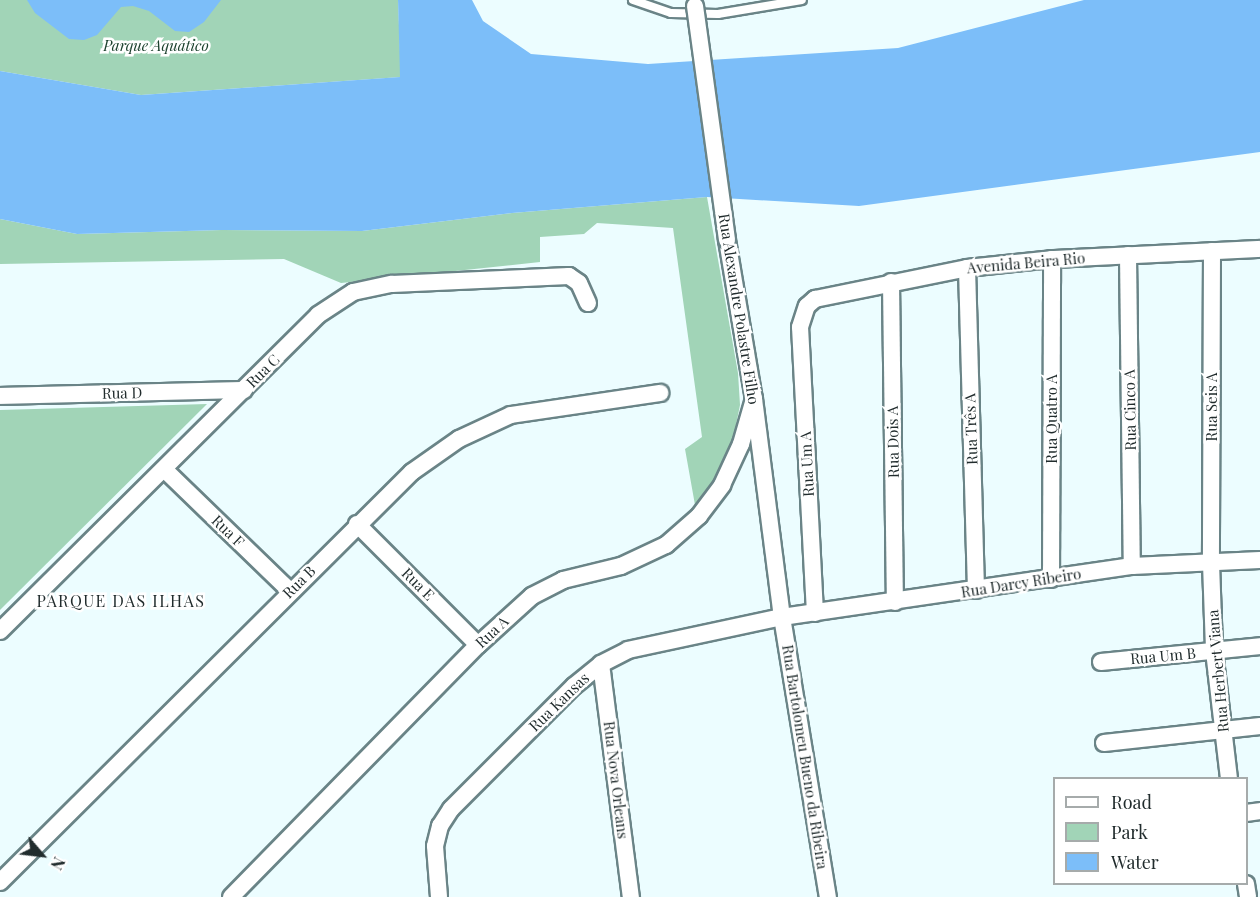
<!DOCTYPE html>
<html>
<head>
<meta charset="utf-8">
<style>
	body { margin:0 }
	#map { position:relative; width:1260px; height:897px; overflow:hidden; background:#ecfdff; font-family:"Playfair Display",serif }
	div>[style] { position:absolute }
	.green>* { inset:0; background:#a1d4b7 }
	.water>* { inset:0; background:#7cbef9 }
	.roads { filter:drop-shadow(2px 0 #6a8487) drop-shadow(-2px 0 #6a8487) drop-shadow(0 2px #6a8487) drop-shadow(0 -2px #6a8487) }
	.lane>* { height:8px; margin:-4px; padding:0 4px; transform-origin:4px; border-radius:4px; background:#fff }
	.street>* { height:16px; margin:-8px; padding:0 8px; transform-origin:8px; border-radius:8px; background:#fff }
	.bridges { filter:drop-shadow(2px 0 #6a8487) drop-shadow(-2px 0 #6a8487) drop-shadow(0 2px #6a8487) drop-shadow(0 -2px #6a8487) }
	.street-bridge>* { height:16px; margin:-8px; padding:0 8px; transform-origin:8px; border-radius:8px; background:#fff }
	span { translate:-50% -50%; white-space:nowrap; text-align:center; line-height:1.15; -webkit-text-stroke:5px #fff; paint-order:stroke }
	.park-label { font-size:15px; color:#1c412e; font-style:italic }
	.street-label { font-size:15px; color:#212c2d }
	.neighbourhood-label { font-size:16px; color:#212c2d; letter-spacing:1.5px }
	.legend { position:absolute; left:1053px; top:777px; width:195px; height:108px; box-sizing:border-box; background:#fff; border:2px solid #a6abab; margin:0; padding:8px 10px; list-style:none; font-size:18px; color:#212c2d }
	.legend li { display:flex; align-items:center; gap:12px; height:30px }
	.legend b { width:30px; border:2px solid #a6abab }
	.north { position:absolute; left:12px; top:825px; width:60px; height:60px; -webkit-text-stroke:4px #fff; paint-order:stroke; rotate:118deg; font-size:16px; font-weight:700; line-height:24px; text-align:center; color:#212c2d }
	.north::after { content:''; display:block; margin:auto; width:21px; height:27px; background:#212c2d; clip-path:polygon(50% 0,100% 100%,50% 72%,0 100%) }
</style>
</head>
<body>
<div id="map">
	<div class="green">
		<i style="clip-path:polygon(0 0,398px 0,401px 77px,141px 95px,0 71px)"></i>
		<i style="clip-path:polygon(707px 197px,738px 373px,740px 405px,734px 435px,719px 475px,695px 505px,685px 449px,702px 437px,673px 228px,597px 223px,584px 234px,540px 237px,540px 262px,341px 283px,284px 259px,0 264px,0 219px,77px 234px,222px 230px,362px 231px,512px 213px)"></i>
		<i style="clip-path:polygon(207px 404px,0 610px,0 410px)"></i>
	</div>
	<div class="water">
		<i style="clip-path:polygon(27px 0,221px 0,204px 22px,189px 32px,175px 31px,149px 11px,133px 6px,121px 7px,97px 35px,84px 40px,69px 39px,35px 13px)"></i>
		<i style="clip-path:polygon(398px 0,472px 0,483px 21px,531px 54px,648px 64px,898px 48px,1084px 0,1260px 0,1260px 152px,859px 206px,707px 197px,512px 213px,362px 231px,222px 230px,77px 234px,0 219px,0 71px,141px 95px,400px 77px)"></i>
	</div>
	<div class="roads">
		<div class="lane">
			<i style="left:633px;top:0;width:40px;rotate:18.9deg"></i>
			<i style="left:671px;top:13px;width:47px;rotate:1.2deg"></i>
			<i style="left:718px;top:14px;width:85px;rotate:-9.5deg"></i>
		</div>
		<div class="street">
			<i style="left:727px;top:240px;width:161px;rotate:80.4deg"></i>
			<i style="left:754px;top:399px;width:220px;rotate:82.7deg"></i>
			<i style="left:782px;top:617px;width:284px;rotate:80.7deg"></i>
			<i style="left:1212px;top:251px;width:312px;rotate:90.2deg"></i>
			<i style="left:1211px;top:563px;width:88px;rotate:88deg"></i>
			<i style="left:1214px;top:651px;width:128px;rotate:83.3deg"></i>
			<i style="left:1128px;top:255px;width:311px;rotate:89.3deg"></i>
			<i style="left:967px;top:268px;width:322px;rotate:88.4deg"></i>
			<i style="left:891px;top:282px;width:320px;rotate:89.3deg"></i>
			<i style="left:0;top:396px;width:244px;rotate:-1.4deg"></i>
			<i style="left:165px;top:470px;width:174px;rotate:44.1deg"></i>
			<i style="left:357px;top:524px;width:171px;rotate:45deg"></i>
			<i style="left:1051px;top:579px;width:320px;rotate:-89.8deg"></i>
			<i style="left:815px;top:613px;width:286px;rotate:-93deg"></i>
			<i style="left:800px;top:327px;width:22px;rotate:-72deg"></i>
			<i style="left:807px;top:306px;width:11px;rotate:-41deg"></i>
			<i style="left:815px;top:299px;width:155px;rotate:-11.5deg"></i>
			<i style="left:967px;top:268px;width:85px;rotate:-6deg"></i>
			<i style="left:1052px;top:259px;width:208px;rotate:-2.8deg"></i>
			<i style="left:0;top:631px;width:448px;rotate:-44.8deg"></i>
			<i style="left:318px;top:315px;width:42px;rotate:-33.3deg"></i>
			<i style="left:353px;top:292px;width:40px;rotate:-12deg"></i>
			<i style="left:392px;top:284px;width:177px;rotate:-2.6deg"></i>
			<i style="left:569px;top:276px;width:12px;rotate:35deg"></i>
			<i style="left:579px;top:283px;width:22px;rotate:66deg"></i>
			<i style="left:1101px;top:662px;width:160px;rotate:-5.7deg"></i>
			<i style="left:601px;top:664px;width:235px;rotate:82.7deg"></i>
			<i style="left:1104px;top:743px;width:157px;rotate:-6.2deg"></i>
			<i style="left:1246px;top:813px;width:14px;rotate:-8deg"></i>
			<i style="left:0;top:882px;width:581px;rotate:-44.86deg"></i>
			<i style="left:412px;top:472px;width:57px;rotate:-35.1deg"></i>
			<i style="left:459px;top:439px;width:57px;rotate:-24.8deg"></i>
			<i style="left:511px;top:415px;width:151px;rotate:-8.4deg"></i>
			<i style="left:1246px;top:884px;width:13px;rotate:81deg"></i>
			<i style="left:231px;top:897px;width:353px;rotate:-45.6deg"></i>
			<i style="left:478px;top:645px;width:73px;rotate:-42.2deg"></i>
			<i style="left:532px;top:596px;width:35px;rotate:-27deg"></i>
			<i style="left:563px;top:580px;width:60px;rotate:-13.6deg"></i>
			<i style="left:621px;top:566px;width:50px;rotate:-25deg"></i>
			<i style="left:666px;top:545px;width:44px;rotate:-41.3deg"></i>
			<i style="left:699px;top:516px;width:39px;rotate:-53deg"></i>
			<i style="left:722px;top:485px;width:45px;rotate:-65.1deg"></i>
			<i style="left:741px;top:444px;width:47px;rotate:-73.9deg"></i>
			<i style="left:439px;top:897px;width:51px;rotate:-94.5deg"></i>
			<i style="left:435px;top:846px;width:21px;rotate:-76deg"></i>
			<i style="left:440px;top:826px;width:20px;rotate:-57deg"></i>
			<i style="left:451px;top:809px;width:174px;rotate:-45deg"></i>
			<i style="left:574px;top:686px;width:35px;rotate:-39deg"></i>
			<i style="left:601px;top:664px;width:30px;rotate:-27deg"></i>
			<i style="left:628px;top:650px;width:157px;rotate:-12.1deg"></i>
			<i style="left:782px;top:617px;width:354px;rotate:-8.3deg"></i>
			<i style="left:1132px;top:566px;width:128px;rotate:-2.7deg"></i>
		</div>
	</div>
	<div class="bridges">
		<div class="street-bridge">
			<i style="left:695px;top:6px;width:236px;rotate:82.2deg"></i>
		</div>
	</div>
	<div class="park-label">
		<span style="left:156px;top:46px">Parque Aquático</span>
	</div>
	<div class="street-label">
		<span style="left:1026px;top:263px;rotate:-5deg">Avenida Beira Rio</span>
		<span style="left:739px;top:309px;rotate:81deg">Rua Alexandre Polastre Filho</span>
		<span style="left:263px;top:371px;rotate:-45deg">Rua C</span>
		<span style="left:122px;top:393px;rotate:-1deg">Rua D</span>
		<span style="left:1212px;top:407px;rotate:-90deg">Rua Seis A</span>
		<span style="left:1130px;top:410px;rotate:-91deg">Rua Cinco A</span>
		<span style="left:1052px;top:419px;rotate:-90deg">Rua Quatro A</span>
		<span style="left:971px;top:429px;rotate:-92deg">Rua Três A</span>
		<span style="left:893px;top:442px;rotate:-91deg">Rua Dois A</span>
		<span style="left:807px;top:464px;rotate:-93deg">Rua Um A</span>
		<span style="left:228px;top:531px;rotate:44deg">Rua F</span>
		<span style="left:299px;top:582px;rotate:-45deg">Rua B</span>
		<span style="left:1021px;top:583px;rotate:-9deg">Rua Darcy Ribeiro</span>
		<span style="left:418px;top:584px;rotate:45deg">Rua E</span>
		<span style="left:492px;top:632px;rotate:-43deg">Rua A</span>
		<span style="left:1163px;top:656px;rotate:-5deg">Rua Um B</span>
		<span style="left:1218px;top:671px;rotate:-95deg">Rua Herbert Viana</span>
		<span style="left:559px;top:702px;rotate:-44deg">Rua Kansas</span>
		<span style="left:805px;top:757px;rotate:81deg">Rua Bartolomeu Bueno da Ribeira</span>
		<span style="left:616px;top:780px;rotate:83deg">Rua Nova Orleans</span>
	</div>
	<div class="neighbourhood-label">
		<span style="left:121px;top:601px">PARQUE DAS ILHAS</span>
	</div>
	<ul class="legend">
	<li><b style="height:8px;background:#fff"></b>Road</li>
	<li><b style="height:16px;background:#a1d4b7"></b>Park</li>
	<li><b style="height:16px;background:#7cbef9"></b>Water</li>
	</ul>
	<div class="north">N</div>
</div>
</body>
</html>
